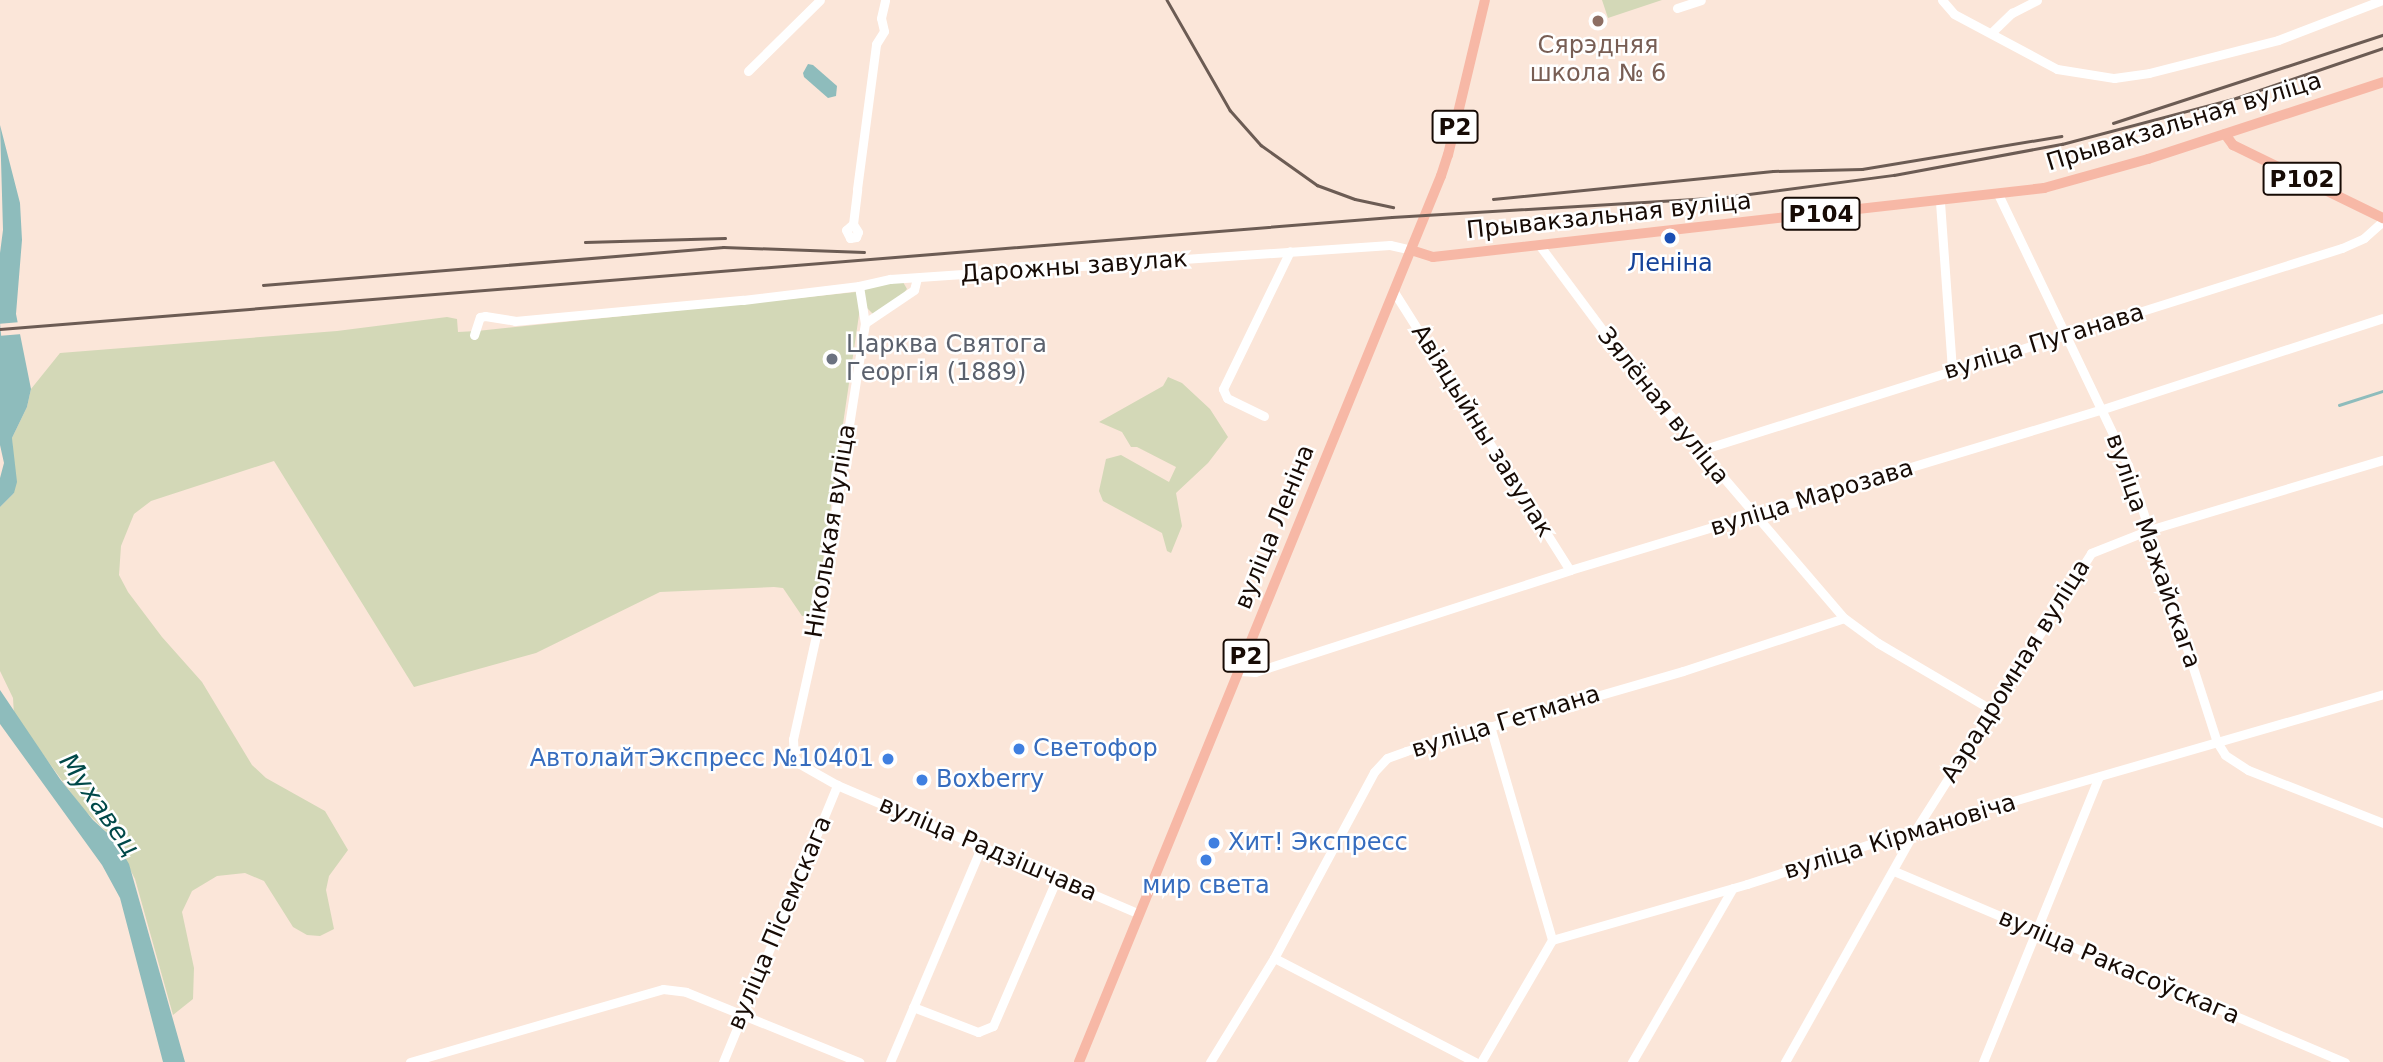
<!DOCTYPE html>
<html>
<head>
<meta charset="utf-8">
<style>
	body { margin:0 }
	#map { position:relative; width:2383px; height:1062px; overflow:hidden; background:#fbe6d9; font-family:"DejaVu Sans",sans-serif }
	div>[style] { position:absolute }
	.green>* { inset:0; background:#d3d8b7 }
	.water>* { inset:0; background:#8ebcbc }
	.pier>* { inset:0; background:#fbe6d9; transform-origin:0 0 }
	.stream>* { height:2.5px; margin:-1.25px; padding:0 1.25px; transform-origin:1.25px; border-radius:1.25px; background:#8ebcbc }
	.minor>* { height:9px; margin:-4.5px; padding:0 4.5px; transform-origin:4.5px; border-radius:4.5px; background:#fff }
	.major>* { height:10px; margin:-5px; padding:0 5px; transform-origin:5px; border-radius:5px; background:#f7b8a6 }
	.rail>* { height:2.5px; margin:-1.25px; padding:0 1.25px; transform-origin:1.25px; border-radius:1.25px; background:#6c5c54 }
	.dots>* { width:19px; height:19px; translate:-50% -50%; box-sizing:border-box; border:4px solid #fff; border-radius:50% }
	span { translate:-50% -50%; white-space:nowrap; text-align:center; line-height:1.15; -webkit-text-stroke:5px #fff; paint-order:stroke }
	.shield-label span { padding:2px 5px; background:#fff; border:2px solid; border-radius:5px; -webkit-text-stroke-width:0 }
	.shield-label { font-size:23px; color:#170b05; font-weight:700 }
	.education-label { font-size:24px; color:#785e54 }
	.street-label { font-size:24px; color:#170b05 }
	.transit-label { font-size:24px; color:#164399 }
	.worship-label { font-size:24px; color:#5b616d }
	.left { translate:0 -50%; text-align:left }
	.shop-label { font-size:24px; color:#366cbe }
	.right { translate:-100% -50%; text-align:right }
	.water-label { font-size:26px; color:#004949; font-style:italic }
</style>
</head>
<body>
<div id="map">
	<div class="green">
		<i style="clip-path:polygon(1602px 0,1662px 0,1608px 18px)"></i>
		<i style="clip-path:polygon(903px 282px,907px 289px,903px 294px,874px 315px,866px 307px,863px 293px,866px 286px)"></i>
		<i style="clip-path:polygon(856px 292px,860px 308px,815px 615px,802px 616px,783px 588px,774px 587px,660px 592px,536px 653px,414px 687px,274px 461px,151px 501px,134px 514px,121px 546px,119px 575px,128px 592px,162px 637px,202px 682px,252px 765px,266px 778px,325px 811px,348px 850px,329px 876px,326px 890px,334px 929px,320px 936px,307px 935px,293px 927px,264px 881px,245px 873px,217px 876px,192px 891px,182px 912px,194px 968px,193px 999px,173px 1015px,135px 879px,115px 840px,83px 809px,14px 715px,13px 698px,0 671px,0 507px,14px 493px,12px 438px,27px 407px,31px 389px,60px 353px,337px 331px,447px 317px,457px 319px,458px 332px,477px 331px)"></i>
		<i style="clip-path:polygon(1168px 377px,1182px 383px,1210px 409px,1228px 437px,1208px 463px,1176px 493px,1182px 526px,1171px 553px,1167px 551px,1162px 533px,1103px 501px,1099px 491px,1106px 459px,1121px 455px,1169px 482px,1176px 467px,1137px 447px,1131px 447px,1122px 432px,1099px 422px,1163px 386px)"></i>
	</div>
	<div class="water">
		<i style="clip-path:polygon(808px 64px,813px 65px,837px 86px,836px 96px,828px 98px,804px 77px,803px 73px)"></i>
		<i style="clip-path:polygon(0 125px,20px 203px,22px 240px,16px 314px,31px 389px,27px 407px,12px 438px,17px 482px,14px 493px,0 507px,0 478px,4px 463px,0 445px,0 253px,3px 230px)"></i>
		<i style="clip-path:polygon(0 690px,60px 779px,93px 820px,115px 840px,129px 864px,185px 1062px,163px 1062px,120px 898px,102px 865px,0 724px)"></i>
	</div>
	<div class="pier">
		<i style="left:21px;top:322px;width:12px;height:21px;rotate:85deg"></i>
	</div>
	<div class="stream">
		<i style="left:2339px;top:405px;width:46px;rotate:-17.7deg"></i>
	</div>
	<div class="minor">
		<i style="left:1942px;top:0;width:18px;rotate:49deg"></i>
		<i style="left:1954px;top:14px;width:117px;rotate:28.1deg"></i>
		<i style="left:2057px;top:69px;width:58px;rotate:9deg"></i>
		<i style="left:2114px;top:78px;width:35px;rotate:-8deg"></i>
		<i style="left:2149px;top:73px;width:133px;rotate:-14.3deg"></i>
		<i style="left:2278px;top:40px;width:111px;rotate:-21deg"></i>
		<i style="left:1677px;top:8px;width:25px;rotate:-18deg"></i>
		<i style="left:1992px;top:32px;width:28px;rotate:-44deg"></i>
		<i style="left:2012px;top:13px;width:28px;rotate:-27deg"></i>
		<i style="left:748px;top:71px;width:101px;rotate:-44.6deg"></i>
		<i style="left:1998px;top:194px;width:301px;rotate:64.4deg"></i>
		<i style="left:2128px;top:465px;width:291px;rotate:72.2deg"></i>
		<i style="left:2217px;top:742px;width:15px;rotate:58deg"></i>
		<i style="left:2225px;top:755px;width:27px;rotate:33deg"></i>
		<i style="left:2248px;top:770px;width:145px;rotate:21.4deg"></i>
		<i style="left:1940px;top:202px;width:169px;rotate:85.9deg"></i>
		<i style="left:853px;top:224px;width:9px;rotate:139deg"></i>
		<i style="left:846px;top:230px;width:9px;rotate:63deg"></i>
		<i style="left:850px;top:238px;width:6px;rotate:-9deg"></i>
		<i style="left:856px;top:237px;width:5px;rotate:-68deg"></i>
		<i style="left:858px;top:232px;width:9px;rotate:-122deg"></i>
		<i style="left:853px;top:224px;width:35px;rotate:-83deg"></i>
		<i style="left:857px;top:189px;width:146px;rotate:-82.5deg"></i>
		<i style="left:876px;top:44px;width:15px;rotate:-58deg"></i>
		<i style="left:884px;top:31px;width:13px;rotate:-103deg"></i>
		<i style="left:881px;top:18px;width:18px;rotate:-77deg"></i>
		<i style="left:1540px;top:246px;width:166px;rotate:53.3deg"></i>
		<i style="left:1639px;top:379px;width:315px;rotate:49.4deg"></i>
		<i style="left:1844px;top:618px;width:42px;rotate:36.3deg"></i>
		<i style="left:1878px;top:643px;width:132px;rotate:30.4deg"></i>
		<i style="left:917px;top:278px;width:12px;rotate:104deg"></i>
		<i style="left:914px;top:290px;width:59px;rotate:146deg"></i>
		<i style="left:865px;top:323px;width:312px;rotate:98.9deg"></i>
		<i style="left:817px;top:631px;width:111px;rotate:102.5deg"></i>
		<i style="left:793px;top:739px;width:18px;rotate:87deg"></i>
		<i style="left:794px;top:757px;width:9px;rotate:49deg"></i>
		<i style="left:800px;top:764px;width:43px;rotate:29.6deg"></i>
		<i style="left:837px;top:785px;width:328px;rotate:23.1deg"></i>
		<i style="left:859px;top:286px;width:32px;rotate:-13deg"></i>
		<i style="left:890px;top:279px;width:501px;rotate:-3.89deg"></i>
		<i style="left:1390px;top:245px;width:22px;rotate:13deg"></i>
		<i style="left:1394px;top:292px;width:329px;rotate:57.7deg"></i>
		<i style="left:474px;top:335px;width:19px;rotate:-72deg"></i>
		<i style="left:480px;top:317px;width:5px;rotate:-11deg"></i>
		<i style="left:485px;top:316px;width:30px;rotate:9deg"></i>
		<i style="left:515px;top:321px;width:229px;rotate:-5.3deg"></i>
		<i style="left:743px;top:300px;width:117px;rotate:-6.9deg"></i>
		<i style="left:859px;top:286px;width:37px;rotate:81deg"></i>
		<i style="left:1264px;top:416px;width:41px;rotate:-154.1deg"></i>
		<i style="left:1227px;top:398px;width:10px;rotate:-114deg"></i>
		<i style="left:1223px;top:389px;width:153px;rotate:-64.1deg"></i>
		<i style="left:1698px;top:451px;width:675px;rotate:-17.5deg"></i>
		<i style="left:2342px;top:248px;width:24px;rotate:-24deg"></i>
		<i style="left:2364px;top:238px;width:25px;rotate:-42deg"></i>
		<i style="left:1240px;top:671px;width:15px;rotate:4deg"></i>
		<i style="left:1255px;top:672px;width:331px;rotate:-17.9deg"></i>
		<i style="left:1570px;top:570px;width:557px;rotate:-16.81deg"></i>
		<i style="left:2103px;top:409px;width:294px;rotate:-18deg"></i>
		<i style="left:1490px;top:726px;width:223px;rotate:73.8deg"></i>
		<i style="left:1894px;top:871px;width:490px;rotate:23deg"></i>
		<i style="left:913px;top:1007px;width:70px;rotate:21deg"></i>
		<i style="left:978px;top:1032px;width:16px;rotate:-22deg"></i>
		<i style="left:993px;top:1026px;width:161px;rotate:-66.6deg"></i>
		<i style="left:410px;top:1062px;width:263px;rotate:-16.1deg"></i>
		<i style="left:663px;top:989px;width:23px;rotate:7deg"></i>
		<i style="left:686px;top:992px;width:187px;rotate:22deg"></i>
		<i style="left:723px;top:1062px;width:300px;rotate:-67.6deg"></i>
		<i style="left:890px;top:1062px;width:236px;rotate:-67deg"></i>
		<i style="left:1210px;top:1062px;width:122px;rotate:-58.4deg"></i>
		<i style="left:1475px;top:1062px;width:226px;rotate:-152.6deg"></i>
		<i style="left:1274px;top:958px;width:211px;rotate:-61.7deg"></i>
		<i style="left:1374px;top:772px;width:19px;rotate:-47deg"></i>
		<i style="left:1387px;top:758px;width:20px;rotate:-20deg"></i>
		<i style="left:1406px;top:751px;width:288px;rotate:-16.1deg"></i>
		<i style="left:1683px;top:671px;width:169px;rotate:-18.2deg"></i>
		<i style="left:1481px;top:1062px;width:141px;rotate:-59.8deg"></i>
		<i style="left:1552px;top:940px;width:203px;rotate:-16deg"></i>
		<i style="left:1747px;top:884px;width:178px;rotate:-18deg"></i>
		<i style="left:1916px;top:829px;width:486px;rotate:-16.1deg"></i>
		<i style="left:1632px;top:1062px;width:201px;rotate:-59.9deg"></i>
		<i style="left:1785px;top:1062px;width:267px;rotate:-60.7deg"></i>
		<i style="left:1916px;top:829px;width:327px;rotate:-57.6deg"></i>
		<i style="left:2091px;top:553px;width:62px;rotate:-21.6deg"></i>
		<i style="left:2149px;top:530px;width:244px;rotate:-16.7deg"></i>
		<i style="left:1983px;top:1062px;width:308px;rotate:-67.9deg"></i>
	</div>
	<div class="major">
		<i style="left:2225px;top:134px;width:14px;rotate:54deg"></i>
		<i style="left:2233px;top:145px;width:167px;rotate:26deg"></i>
		<i style="left:1411px;top:250px;width:23px;rotate:18deg"></i>
		<i style="left:1433px;top:257px;width:615px;rotate:-6.44deg"></i>
		<i style="left:2044px;top:188px;width:108px;rotate:-15.6deg"></i>
		<i style="left:2148px;top:159px;width:247px;rotate:-18.1deg"></i>
		<i style="left:1079px;top:1062px;width:957px;rotate:-67.78deg"></i>
		<i style="left:1441px;top:176px;width:22px;rotate:-72deg"></i>
		<i style="left:1448px;top:155px;width:159px;rotate:-76.6deg"></i>
	</div>
	<div class="rail">
		<i style="left:1167px;top:0;width:127px;rotate:60.2deg"></i>
		<i style="left:1230px;top:110px;width:47px;rotate:48.5deg"></i>
		<i style="left:1261px;top:145px;width:69px;rotate:35.5deg"></i>
		<i style="left:1317px;top:185px;width:40px;rotate:20.2deg"></i>
		<i style="left:1355px;top:199px;width:39px;rotate:12deg"></i>
		<i style="left:2113px;top:123px;width:284px;rotate:-18.1deg"></i>
		<i style="left:1493px;top:199px;width:281px;rotate:-5.7deg"></i>
		<i style="left:1773px;top:171px;width:89px;rotate:-1.3deg"></i>
		<i style="left:1862px;top:169px;width:202px;rotate:-9.4deg"></i>
		<i style="left:585px;top:242px;width:140px;rotate:-1.6deg"></i>
		<i style="left:263px;top:285px;width:462px;rotate:-4.7deg"></i>
		<i style="left:723px;top:247px;width:141px;rotate:2deg"></i>
		<i style="left:0;top:329px;width:1396px;rotate:-4.6deg"></i>
		<i style="left:1392px;top:217px;width:335px;rotate:-3.4deg"></i>
		<i style="left:1726px;top:197px;width:169px;rotate:-7.5deg"></i>
		<i style="left:1894px;top:175px;width:171px;rotate:-10.5deg"></i>
		<i style="left:2062px;top:144px;width:180px;rotate:-14.8deg"></i>
		<i style="left:2236px;top:98px;width:155px;rotate:-18.8deg"></i>
	</div>
	<div class="dots">
		<i style="left:1598px;top:21px;background:#8d6e63"></i>
		<i style="left:1670px;top:238px;background:#1a4fb4"></i>
		<i style="left:832px;top:359px;background:#6b7280"></i>
		<i style="left:1019px;top:749px;background:#3f7fe0"></i>
		<i style="left:888px;top:759px;background:#3f7fe0"></i>
		<i style="left:922px;top:780px;background:#3f7fe0"></i>
		<i style="left:1214px;top:843px;background:#3f7fe0"></i>
		<i style="left:1206px;top:860px;background:#3f7fe0"></i>
	</div>
	<div class="shield-label">
		<span style="left:1455px;top:127px">Р2</span>
		<span style="left:2302px;top:179px">Р102</span>
		<span style="left:1821px;top:214px">Р104</span>
		<span style="left:1246px;top:656px">Р2</span>
	</div>
	<div class="education-label">
		<span style="left:1598px;top:60px">Сярэдняя<br>школа № 6</span>
	</div>
	<div class="street-label">
		<span style="left:2184px;top:122px;rotate:-17deg">Прывакзальная вуліца</span>
		<span style="left:1609px;top:216px;rotate:-6deg">Прывакзальная вуліца</span>
		<span style="left:1074px;top:267px;rotate:-4deg">Дарожны завулак</span>
		<span style="left:2044px;top:342px;rotate:-17deg">вуліца Пуганава</span>
		<span style="left:1663px;top:406px;rotate:51deg">Зялёная вуліца</span>
		<span style="left:1482px;top:431px;rotate:58deg">Авіяцыйны завулак</span>
		<span style="left:1812px;top:498px;rotate:-17deg">вуліца Марозава</span>
		<span style="left:1275px;top:527px;rotate:-68deg">вуліца Леніна</span>
		<span style="left:831px;top:531px;rotate:-81deg">Ніколькая вуліца</span>
		<span style="left:2153px;top:551px;rotate:71deg">вуліца Мажайскага</span>
		<span style="left:2016px;top:671px;rotate:-58deg">Аэрадромная вуліца</span>
		<span style="left:1506px;top:722px;rotate:-17deg">вуліца Гетмана</span>
		<span style="left:1900px;top:837px;rotate:-17deg">вуліца Кірмановіча</span>
		<span style="left:988px;top:849px;rotate:23deg">вуліца Радзішчава</span>
		<span style="left:780px;top:923px;rotate:-67deg">вуліца Пісемскага</span>
		<span style="left:2119px;top:967px;rotate:23deg">вуліца Ракасоўскага</span>
	</div>
	<div class="transit-label">
		<span style="left:1670px;top:264px">Леніна</span>
	</div>
	<div class="worship-label">
		<span class="left" style="left:846px;top:359px">Царква Святога<br>Георгія (1889)</span>
	</div>
	<div class="shop-label">
		<span class="left" style="left:1033px;top:749px">Светофор</span>
		<span class="right" style="left:874px;top:759px">АвтолайтЭкспресс №10401</span>
		<span class="left" style="left:936px;top:780px">Boxberry</span>
		<span class="left" style="left:1228px;top:843px">Хит! Экспресс</span>
		<span style="left:1206px;top:886px">мир света</span>
	</div>
	<div class="water-label">
		<span style="left:99px;top:805px;rotate:55deg">Мухавец</span>
	</div>
</div>
</body>
</html>
